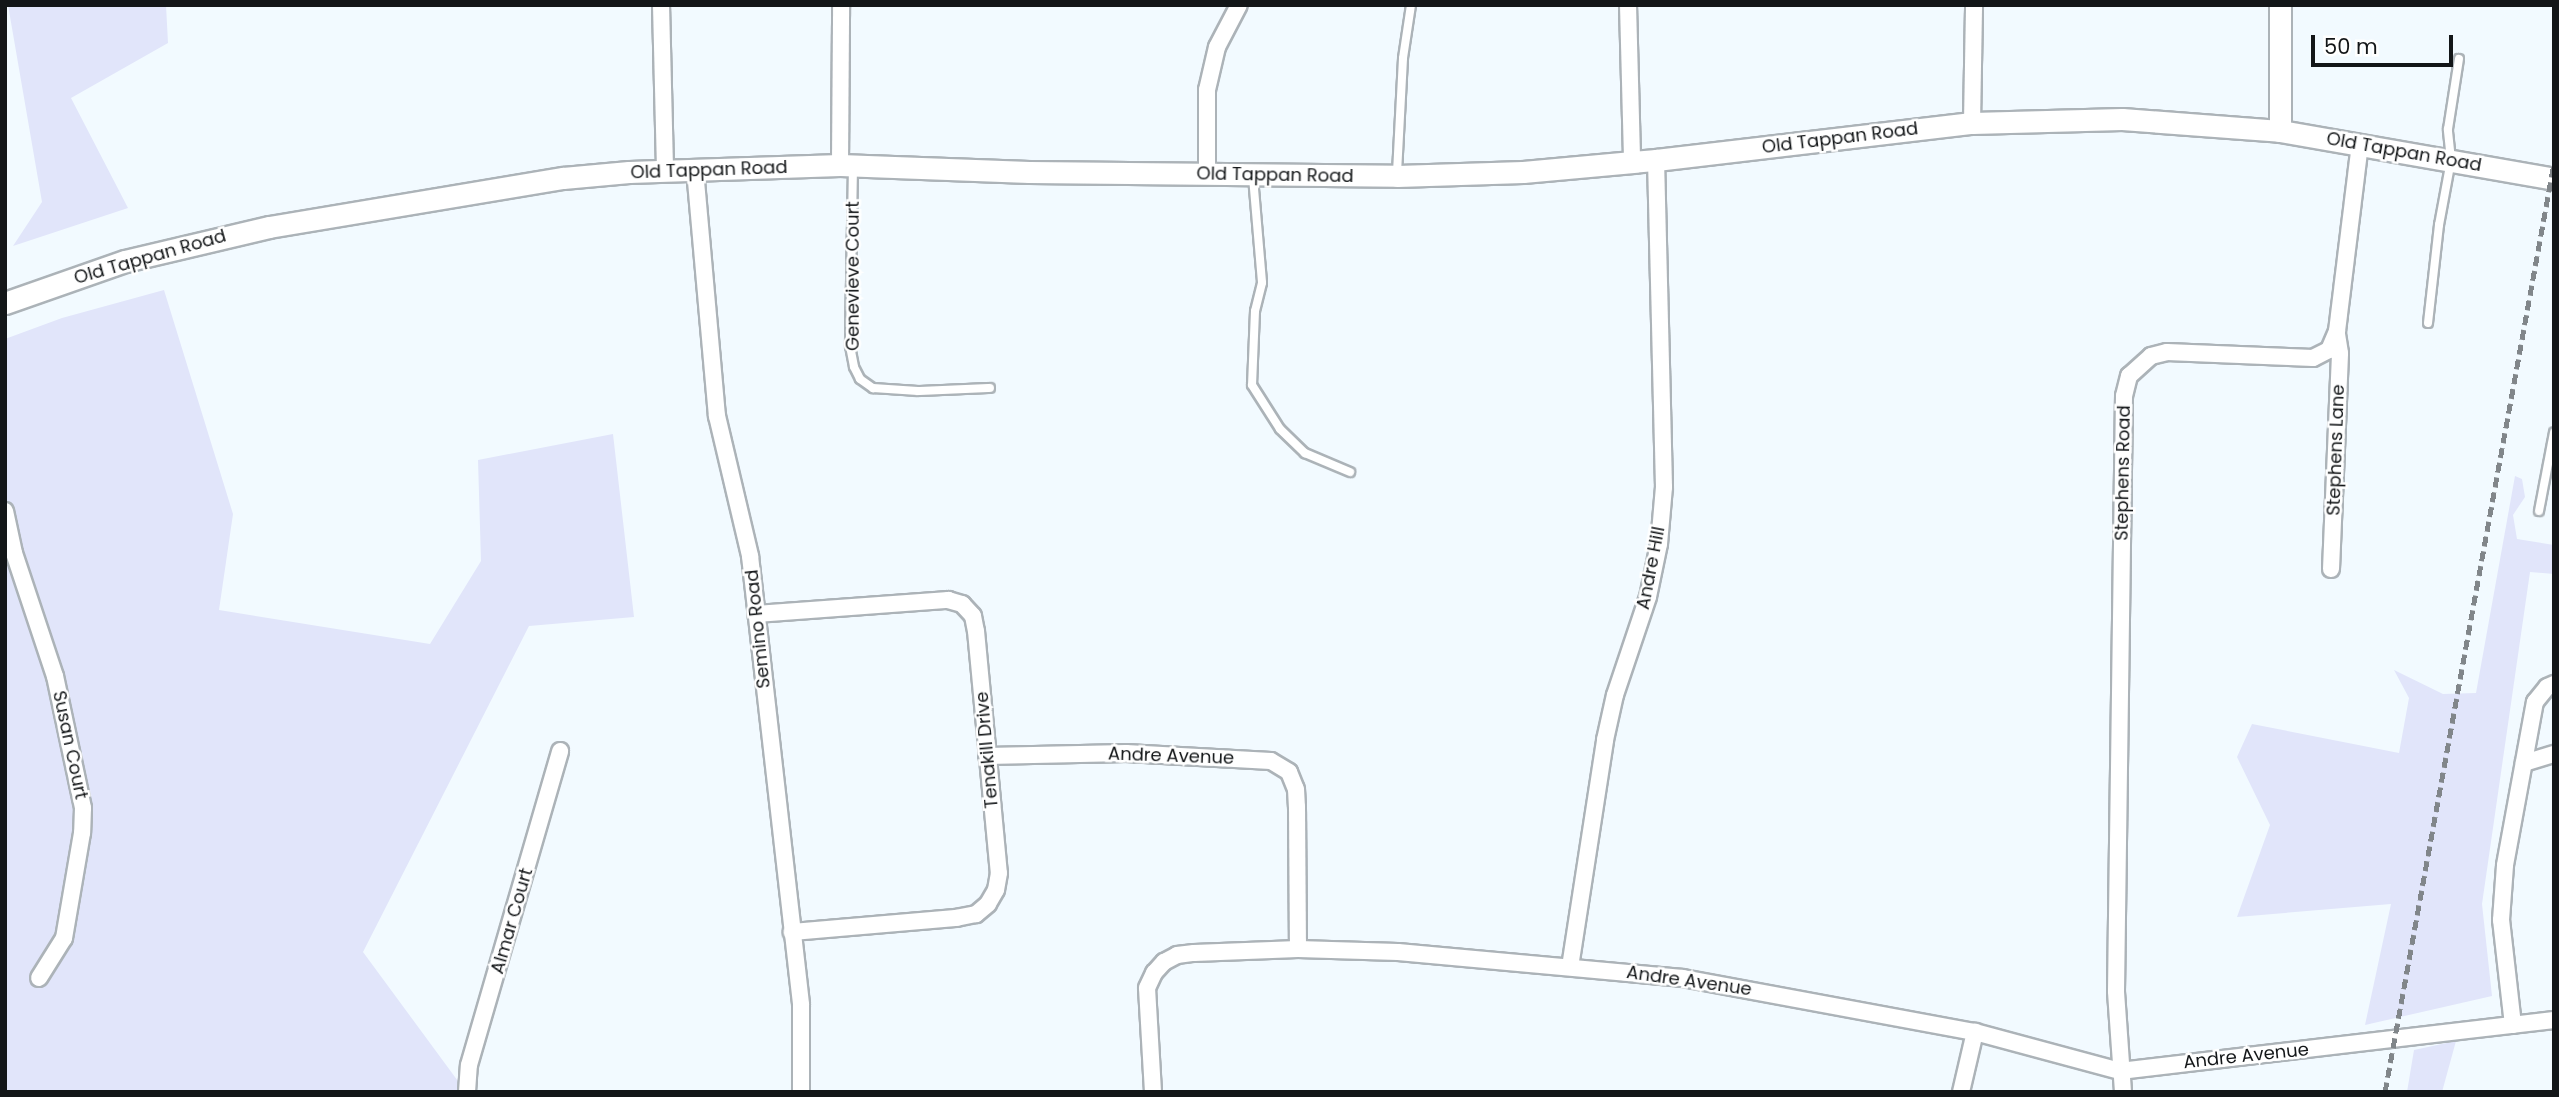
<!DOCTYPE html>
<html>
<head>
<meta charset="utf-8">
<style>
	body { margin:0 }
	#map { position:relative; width:2559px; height:1097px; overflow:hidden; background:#f2faff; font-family:Poppins,sans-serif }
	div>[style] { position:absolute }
	.green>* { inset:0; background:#e1e5fa }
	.roads { filter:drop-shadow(2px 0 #acb3b8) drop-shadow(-2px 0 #acb3b8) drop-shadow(0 2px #acb3b8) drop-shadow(0 -2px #acb3b8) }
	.lane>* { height:8px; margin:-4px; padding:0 4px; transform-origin:4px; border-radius:4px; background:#fff }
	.street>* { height:16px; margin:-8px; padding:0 8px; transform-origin:8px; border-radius:8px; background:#fff }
	.secondary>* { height:21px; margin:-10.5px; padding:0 10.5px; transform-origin:10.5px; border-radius:10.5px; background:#fff }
	.rail>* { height:5px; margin-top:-2.5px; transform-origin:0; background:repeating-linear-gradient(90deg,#81868a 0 10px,transparent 0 15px) }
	span { translate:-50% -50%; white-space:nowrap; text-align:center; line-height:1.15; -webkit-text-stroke:5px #fff; paint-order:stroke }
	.street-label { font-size:18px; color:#131618 }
	.frame { position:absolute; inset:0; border:7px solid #131618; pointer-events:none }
	.scale { position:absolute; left:2311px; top:35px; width:142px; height:32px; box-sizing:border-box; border:4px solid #131618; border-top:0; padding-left:9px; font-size:21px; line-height:24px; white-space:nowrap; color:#131618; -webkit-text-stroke:5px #fff; paint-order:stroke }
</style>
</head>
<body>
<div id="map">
	<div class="green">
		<i style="clip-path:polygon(8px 5px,166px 5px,168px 43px,71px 98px,128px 208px,13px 246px,42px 202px)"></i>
		<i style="clip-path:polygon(164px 290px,233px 514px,219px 610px,430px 644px,481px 561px,478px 460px,613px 434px,634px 617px,529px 626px,363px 952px,466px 1092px,5px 1092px,5px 339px,62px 318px)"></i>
		<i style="clip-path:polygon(2515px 476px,2522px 479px,2525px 497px,2513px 515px,2517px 539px,2554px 545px,2554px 574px,2530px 572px,2482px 904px,2492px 996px,2365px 1025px,2391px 904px,2237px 917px,2270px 825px,2237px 757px,2252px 724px,2399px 753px,2409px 698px,2394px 670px,2443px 694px,2476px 693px)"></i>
		<i style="clip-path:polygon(2456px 1041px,2442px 1092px,2407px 1092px,2414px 1050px)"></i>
	</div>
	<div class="roads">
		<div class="lane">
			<i style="left:853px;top:166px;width:180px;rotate:91deg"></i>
			<i style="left:850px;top:346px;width:21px;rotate:79deg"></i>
			<i style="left:854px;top:367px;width:13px;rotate:63deg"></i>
			<i style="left:860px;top:379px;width:16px;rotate:35deg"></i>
			<i style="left:873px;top:388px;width:45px;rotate:3.8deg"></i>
			<i style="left:918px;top:391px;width:72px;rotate:-2.4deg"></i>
			<i style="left:1397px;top:173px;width:115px;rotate:-87deg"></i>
			<i style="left:1403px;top:58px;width:54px;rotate:-81.4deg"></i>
			<i style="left:1253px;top:177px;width:106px;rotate:85.1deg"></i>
			<i style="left:1262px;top:283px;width:29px;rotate:104deg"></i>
			<i style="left:1255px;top:311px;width:74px;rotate:92.3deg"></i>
			<i style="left:1252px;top:385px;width:52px;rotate:57.5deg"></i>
			<i style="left:1280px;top:429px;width:35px;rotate:44deg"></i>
			<i style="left:1305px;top:453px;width:49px;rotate:22.9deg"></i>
			<i style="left:2428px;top:323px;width:99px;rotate:-83.6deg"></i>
			<i style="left:2439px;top:225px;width:66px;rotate:-79.5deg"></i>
			<i style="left:2451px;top:160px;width:31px;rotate:-96deg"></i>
			<i style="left:2448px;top:129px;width:71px;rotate:-81.1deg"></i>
			<i style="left:2539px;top:511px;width:80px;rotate:-79.2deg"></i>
		</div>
		<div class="street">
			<i style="left:661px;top:5px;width:165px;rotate:88.6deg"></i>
			<i style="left:1628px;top:5px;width:157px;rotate:88.5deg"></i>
			<i style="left:1972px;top:123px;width:118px;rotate:-89deg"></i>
			<i style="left:840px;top:165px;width:160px;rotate:-89.6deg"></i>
			<i style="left:695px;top:170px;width:247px;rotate:84.9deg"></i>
			<i style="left:717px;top:416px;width:144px;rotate:76.7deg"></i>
			<i style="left:750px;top:556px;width:452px;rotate:83.5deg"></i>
			<i style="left:801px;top:1005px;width:87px;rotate:90deg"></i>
			<i style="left:1207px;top:174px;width:84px;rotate:-90deg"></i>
			<i style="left:1207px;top:90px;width:44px;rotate:-76.9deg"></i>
			<i style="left:1217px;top:47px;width:47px;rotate:-62.4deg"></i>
			<i style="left:5px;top:511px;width:43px;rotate:77.9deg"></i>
			<i style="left:14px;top:553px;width:130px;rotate:71.6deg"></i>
			<i style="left:55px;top:676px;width:135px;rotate:78deg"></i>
			<i style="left:83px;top:808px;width:25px;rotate:92deg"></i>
			<i style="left:82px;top:833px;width:107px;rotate:99.7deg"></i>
			<i style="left:64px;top:938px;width:47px;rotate:122deg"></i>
			<i style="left:2331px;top:569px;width:216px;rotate:-87.6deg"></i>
			<i style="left:2340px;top:353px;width:20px;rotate:-99deg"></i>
			<i style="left:756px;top:614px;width:193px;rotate:-4.2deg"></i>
			<i style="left:948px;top:600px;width:15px;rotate:16deg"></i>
			<i style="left:962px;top:604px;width:16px;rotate:47deg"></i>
			<i style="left:973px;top:616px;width:15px;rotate:79deg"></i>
			<i style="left:976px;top:631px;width:243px;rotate:84.6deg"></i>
			<i style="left:999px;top:873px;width:17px;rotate:100deg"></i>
			<i style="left:996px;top:890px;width:16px;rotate:120deg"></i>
			<i style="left:988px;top:904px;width:16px;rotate:140deg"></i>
			<i style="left:976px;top:914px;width:20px;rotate:169deg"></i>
			<i style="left:956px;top:918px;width:165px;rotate:175.1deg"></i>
			<i style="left:987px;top:756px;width:139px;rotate:-1.2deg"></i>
			<i style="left:1126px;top:753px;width:145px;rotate:3.2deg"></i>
			<i style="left:1271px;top:761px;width:21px;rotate:31deg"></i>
			<i style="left:1289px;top:772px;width:18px;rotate:68deg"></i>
			<i style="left:1296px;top:789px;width:18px;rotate:87deg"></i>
			<i style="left:1297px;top:807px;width:142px;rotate:89.6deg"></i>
			<i style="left:2524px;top:763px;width:31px;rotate:-17deg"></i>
			<i style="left:1570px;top:967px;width:230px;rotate:-81.2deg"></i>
			<i style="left:1605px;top:740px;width:46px;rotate:-77.5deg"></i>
			<i style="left:1615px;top:695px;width:103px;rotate:-71.4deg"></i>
			<i style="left:1648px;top:597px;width:54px;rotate:-78.3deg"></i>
			<i style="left:1659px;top:544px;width:57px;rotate:-85deg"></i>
			<i style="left:1664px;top:487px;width:327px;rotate:-91.4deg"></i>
			<i style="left:2513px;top:1025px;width:106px;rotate:-96.5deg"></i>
			<i style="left:2501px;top:920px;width:55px;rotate:-85.8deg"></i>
			<i style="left:2505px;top:865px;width:166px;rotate:-79.6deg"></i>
			<i style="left:2535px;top:702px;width:19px;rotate:-51deg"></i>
			<i style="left:2547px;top:687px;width:8px;rotate:-23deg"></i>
			<i style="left:467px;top:1092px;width:27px;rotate:-86deg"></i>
			<i style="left:469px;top:1065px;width:327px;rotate:-73.8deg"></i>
			<i style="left:1153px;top:1092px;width:104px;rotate:-93.3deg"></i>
			<i style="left:1147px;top:988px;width:17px;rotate:-65deg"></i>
			<i style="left:1154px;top:973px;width:15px;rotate:-48deg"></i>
			<i style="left:1164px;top:962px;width:15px;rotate:-28deg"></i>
			<i style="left:1177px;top:955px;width:17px;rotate:-7deg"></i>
			<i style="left:1194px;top:953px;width:104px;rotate:-2.2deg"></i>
			<i style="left:1298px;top:949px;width:100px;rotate:1.7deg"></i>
			<i style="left:1398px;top:952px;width:286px;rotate:5.2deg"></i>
			<i style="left:1683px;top:978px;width:297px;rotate:10.5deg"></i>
			<i style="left:1975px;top:1032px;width:150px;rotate:15.1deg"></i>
			<i style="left:2120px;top:1071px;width:437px;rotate:-6.7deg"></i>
			<i style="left:1961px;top:1092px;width:62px;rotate:-76.9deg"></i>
			<i style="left:2123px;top:1092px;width:101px;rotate:-94deg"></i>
			<i style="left:2116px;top:991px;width:595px;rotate:-89.23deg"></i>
			<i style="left:2124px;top:396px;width:21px;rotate:-76deg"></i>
			<i style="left:2129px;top:376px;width:30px;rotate:-42deg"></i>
			<i style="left:2151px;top:356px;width:16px;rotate:-14deg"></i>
			<i style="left:2167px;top:352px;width:146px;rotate:2.4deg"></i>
			<i style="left:2313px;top:358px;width:18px;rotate:-27deg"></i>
			<i style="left:2329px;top:350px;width:21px;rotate:-67deg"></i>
			<i style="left:2337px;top:331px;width:189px;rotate:-83deg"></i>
		</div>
		<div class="secondary">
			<i style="left:2280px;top:5px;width:126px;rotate:90deg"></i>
			<i style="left:5px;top:303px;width:127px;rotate:-19.3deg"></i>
			<i style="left:125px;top:261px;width:148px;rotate:-13.3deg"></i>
			<i style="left:269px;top:227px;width:298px;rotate:-9.5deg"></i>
			<i style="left:563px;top:178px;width:66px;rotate:-5.2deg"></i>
			<i style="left:629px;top:172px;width:211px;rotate:-1.9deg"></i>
			<i style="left:840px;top:165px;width:189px;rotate:2.1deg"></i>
			<i style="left:1029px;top:172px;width:368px;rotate:0.6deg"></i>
			<i style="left:1397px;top:176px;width:126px;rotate:-1.8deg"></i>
			<i style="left:1523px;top:172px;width:134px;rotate:-5.2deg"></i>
			<i style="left:1656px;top:160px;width:318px;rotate:-6.7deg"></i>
			<i style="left:1972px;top:123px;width:150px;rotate:-1.5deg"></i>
			<i style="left:2122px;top:119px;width:158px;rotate:4.3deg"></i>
			<i style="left:2280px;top:131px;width:278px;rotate:9.9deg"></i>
		</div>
	</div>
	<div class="rail">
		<i style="left:2385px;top:1092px;width:944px;rotate:-79.69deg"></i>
	</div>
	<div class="street-label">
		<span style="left:1840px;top:138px;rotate:-7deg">Old Tappan Road</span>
		<span style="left:2404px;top:152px;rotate:10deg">Old Tappan Road</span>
		<span style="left:709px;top:170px;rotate:-2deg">Old Tappan Road</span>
		<span style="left:1275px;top:175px;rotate:1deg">Old Tappan Road</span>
		<span style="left:150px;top:257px;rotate:-16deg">Old Tappan Road</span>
		<span style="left:853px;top:276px;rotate:-90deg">Genevieve Court</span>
		<span style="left:2336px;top:450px;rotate:-88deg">Stephens Lane</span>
		<span style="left:2123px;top:473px;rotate:-89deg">Stephens Road</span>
		<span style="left:1651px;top:568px;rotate:-79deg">Andre Hill</span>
		<span style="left:758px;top:629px;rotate:-96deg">Semino Road</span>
		<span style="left:70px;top:745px;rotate:78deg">Susan Court</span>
		<span style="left:987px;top:750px;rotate:-95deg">Tenakill Drive</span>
		<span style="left:1171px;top:756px;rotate:2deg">Andre Avenue</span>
		<span style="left:512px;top:921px;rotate:-74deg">Almar Court</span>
		<span style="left:1689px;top:981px;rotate:8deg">Andre Avenue</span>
		<span style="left:2246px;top:1056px;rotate:-6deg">Andre Avenue</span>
	</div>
	<div class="frame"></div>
	<div class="scale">50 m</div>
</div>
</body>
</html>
